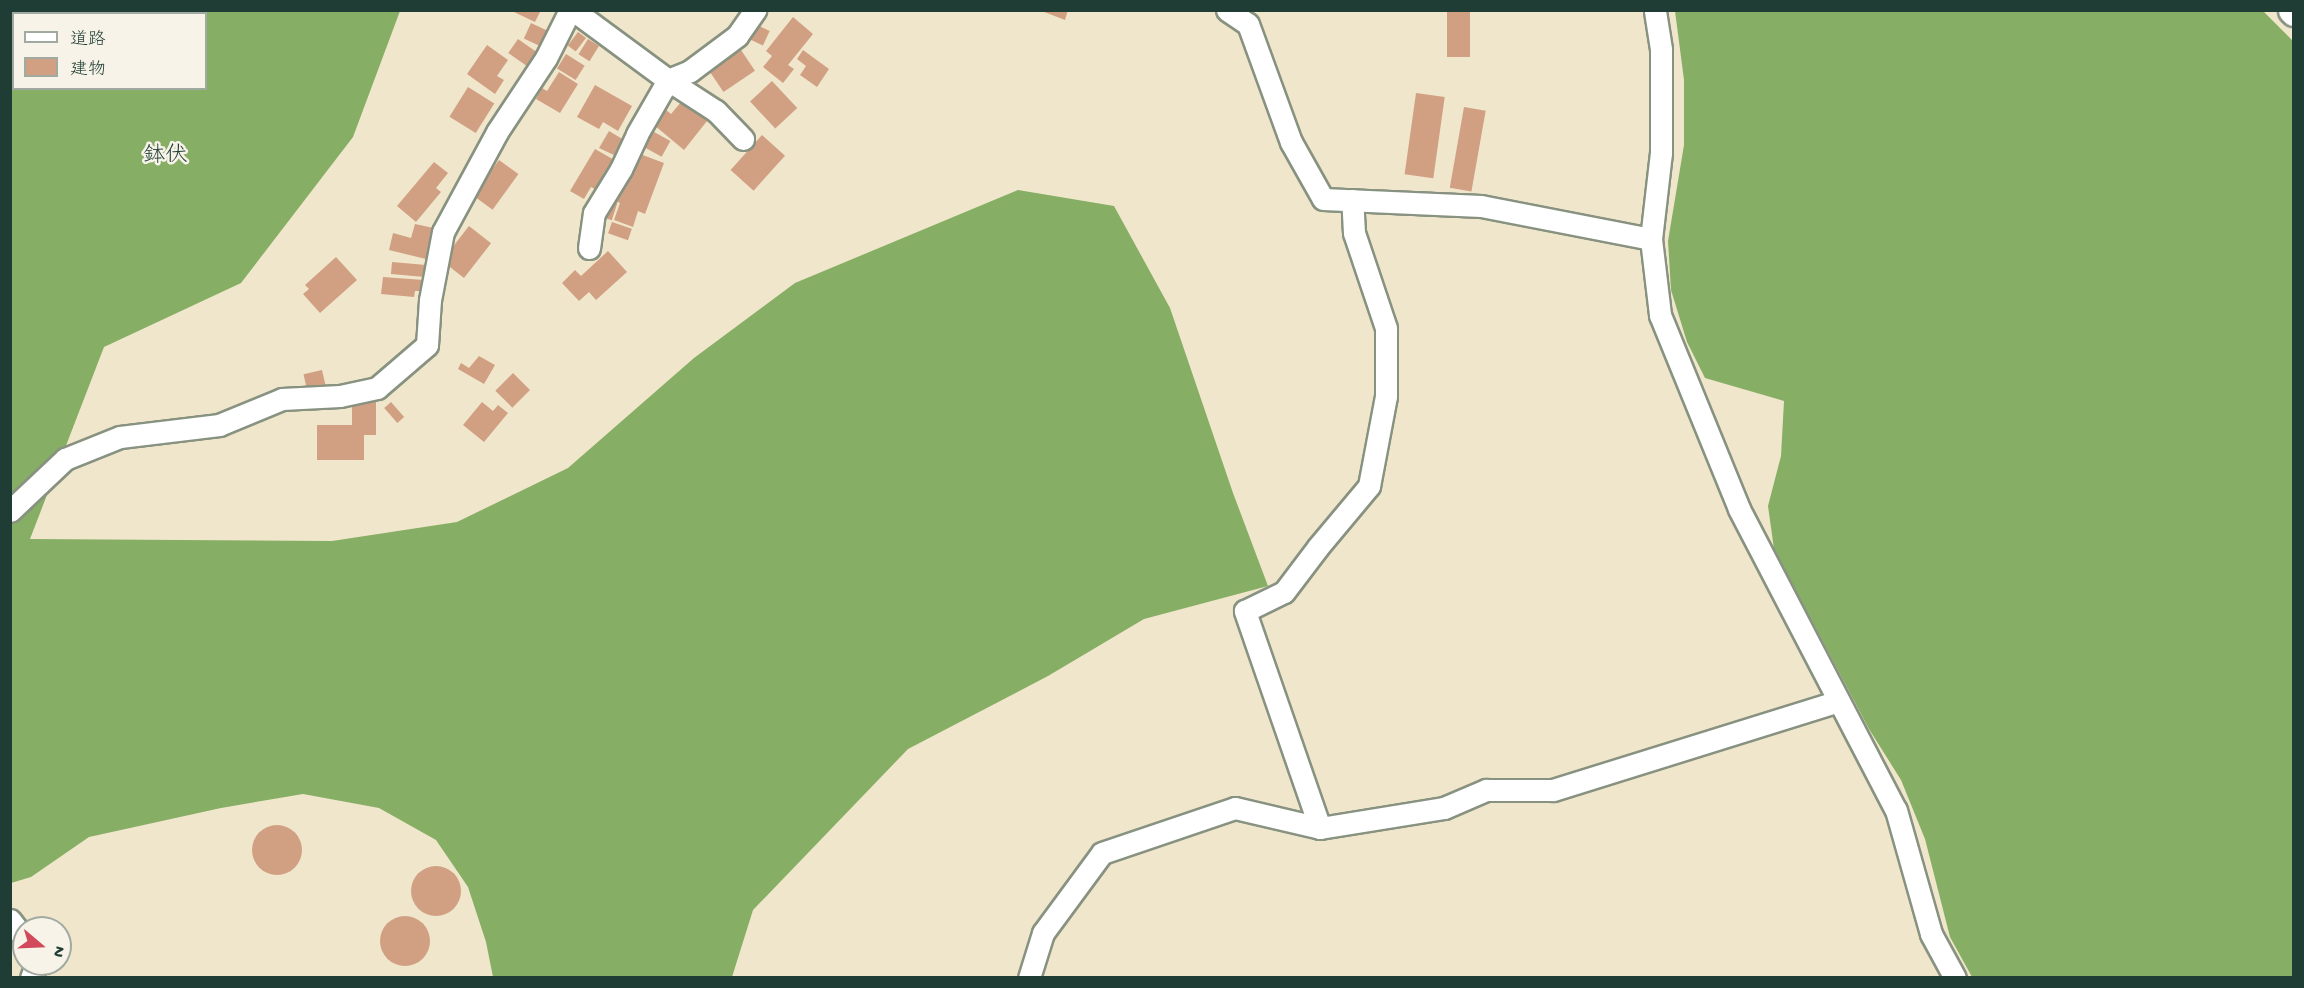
<!DOCTYPE html>
<html>
<head>
<meta charset="utf-8">
<style>
	body { margin:0 }
	#map { position:relative; width:2304px; height:988px; overflow:hidden; background:#f0e6cc; font-family:"Gochi Hand","Klee One",sans-serif }
	div>[style] { position:absolute }
	.forest>* { inset:0; background:#86ae64 }
	.building>* { inset:0; background:#d1a082; transform-origin:0 0 }
	.round { border-radius:50% }
	.roads { filter:drop-shadow(2px 0 #889280) drop-shadow(-2px 0 #889280) drop-shadow(0 2px #889280) drop-shadow(0 -2px #889280) }
	.minor>* { height:21px; margin:-10.5px; padding:0 10.5px; transform-origin:10.5px; border-radius:10.5px; background:#fff }
	.tertiary>* { height:27px; margin:-13.5px; padding:0 13.5px; transform-origin:13.5px; border-radius:13.5px; background:#fff }
	span { translate:-50% -50%; white-space:nowrap; text-align:center; line-height:1.15; -webkit-text-stroke:5px #f7f3e8; paint-order:stroke }
	.quarter-label { font-size:22px; color:#1f3d34 }
	.frame { position:absolute; inset:0; border:12px solid #1f3d34; pointer-events:none }
	.legend { position:absolute; left:12px; top:12px; width:195px; height:78px; box-sizing:border-box; background:#f7f3e8; border:2px solid #a1aaa0; margin:0; padding:8px 10px; list-style:none; font-size:18px; color:#1f3d34 }
	.legend li { display:flex; align-items:center; gap:12px; height:30px }
	.legend b { width:30px; border:2px solid #a1aaa0 }
	.north { position:absolute; left:12px; top:916px; width:60px; height:60px; box-sizing:border-box; background:#f7f3e8; border:2px solid #a1aaa0; border-radius:50%; rotate:109deg; font-size:16px; font-weight:700; line-height:24px; text-align:center; color:#1f3d34 }
	.north::after { content:''; display:block; margin:auto; width:21px; height:27px; background:#d1495b; clip-path:polygon(50% 0,100% 100%,50% 72%,0 100%) }
</style>
</head>
<body>
<div id="map">
	<div class="forest">
		<i style="clip-path:polygon(evenodd,11px 11px,400px 11px,353px 137px,241px 283px,104px 347px,30px 539px,332px 541px,457px 522px,568px 468px,694px 358px,795px 283px,1018px 190px,1114px 206px,1170px 308px,1233px 493px,1268px 586px,1144px 619px,1048px 676px,908px 749px,753px 910px,732px 977px,493px 977px,486px 942px,468px 887px,436px 840px,379px 808px,303px 794px,221px 808px,89px 837px,31px 877px,11px 883px,11px 11px,14px 14px,206px 14px,206px 88px,14px 88px,14px 14px)"></i>
		<i style="clip-path:polygon(1675px 11px,2263px 11px,2293px 41px,2293px 977px,1972px 977px,1950px 937px,1925px 839px,1901px 780px,1869px 729px,1774px 549px,1768px 506px,1781px 456px,1784px 401px,1705px 378px,1687px 342px,1671px 290px,1668px 241px,1684px 145px,1684px 80px)"></i>
	</div>
	<div class="building">
		<i style="clip-path:polygon(515px 10px,541px 10px,535px 22px,514px 12px)"></i>
		<i style="clip-path:polygon(1039px 10px,1068px 10px,1065px 20px)"></i>
		<i style="left:1447px;top:10px;width:23px;height:47px"></i>
		<i style="clip-path:polygon(793px 17px,813px 34px,788px 65px,794px 69px,783px 83px,763px 67px,772px 56px,766px 51px)"></i>
		<i style="left:531px;top:23px;width:23px;height:17px;rotate:25deg"></i>
		<i style="left:757px;top:25px;width:14px;height:16px;rotate:25deg"></i>
		<i style="left:578px;top:32px;width:10px;height:17px;rotate:37deg"></i>
		<i style="left:518px;top:39px;width:24px;height:17px;rotate:35deg"></i>
		<i style="left:588px;top:39px;width:13px;height:18px;rotate:32deg"></i>
		<i style="clip-path:polygon(487px 45px,508px 60px,497px 76px,504px 80px,495px 94px,467px 74px)"></i>
		<i style="left:741px;top:50px;width:25px;height:38px;rotate:56deg"></i>
		<i style="clip-path:polygon(803px 50px,829px 69px,817px 87px,800px 75px,806px 66px,797px 59px)"></i>
		<i style="left:566px;top:54px;width:22px;height:17px;rotate:32deg"></i>
		<i style="clip-path:polygon(559px 72px,578px 84px,560px 113px,536px 99px,542px 88px,547px 91px)"></i>
		<i style="left:772px;top:81px;width:37px;height:30px;rotate:47deg"></i>
		<i style="clip-path:polygon(595px 85px,632px 106px,618px 131px,603px 122px,599px 129px,577px 117px)"></i>
		<i style="left:468px;top:87px;width:31px;height:35px;rotate:32deg"></i>
		<i style="left:1416px;top:93px;width:29px;height:82px;rotate:8deg"></i>
		<i style="clip-path:polygon(687px 95px,707px 112px,703px 118px,707px 121px,684px 150px,648px 120px,660px 105px,671px 114px)"></i>
		<i style="left:1464px;top:107px;width:22px;height:82px;rotate:10deg"></i>
		<i style="left:645px;top:127px;width:29px;height:18px;rotate:29deg"></i>
		<i style="clip-path:polygon(609px 131px,624px 140px,616px 156px,599px 148px)"></i>
		<i style="left:762px;top:135px;width:31px;height:47px;rotate:42deg"></i>
		<i style="clip-path:polygon(595px 149px,616px 161px,598px 191px,591px 187px,584px 199px,570px 191px)"></i>
		<i style="clip-path:polygon(632px 151px,664px 163px,645px 214px,638px 211px,633px 227px,614px 220px,620px 203px,614px 201px)"></i>
		<i style="left:499px;top:160px;width:24px;height:44px;rotate:36deg"></i>
		<i style="clip-path:polygon(434px 162px,448px 173px,436px 188px,441px 192px,416px 222px,397px 206px)"></i>
		<i style="left:605px;top:199px;width:13px;height:18px;rotate:18deg"></i>
		<i style="left:612px;top:222px;width:21px;height:12px;rotate:19deg"></i>
		<i style="clip-path:polygon(415px 224px,438px 229px,430px 260px,389px 250px,393px 233px,411px 238px)"></i>
		<i style="left:469px;top:226px;width:28px;height:44px;rotate:38deg"></i>
		<i style="clip-path:polygon(608px 251px,627px 272px,596px 300px,589px 292px,579px 301px,562px 283px,575px 270px,581px 276px)"></i>
		<i style="clip-path:polygon(336px 257px,357px 280px,320px 313px,303px 294px,309px 289px,305px 285px)"></i>
		<i style="left:392px;top:262px;width:34px;height:12px;rotate:5deg"></i>
		<i style="clip-path:polygon(383px 277px,424px 280px,423px 291px,415px 291px,414px 297px,381px 294px)"></i>
		<i style="clip-path:polygon(479px 356px,495px 365px,484px 384px,458px 369px,461px 363px,469px 368px)"></i>
		<i style="left:322px;top:370px;width:18px;height:19px;rotate:77deg"></i>
		<i style="left:513px;top:373px;width:24px;height:25px;rotate:45deg"></i>
		<i style="clip-path:polygon(352px 402px,376px 402px,376px 435px,364px 435px,364px 460px,317px 460px,317px 425px,352px 425px)"></i>
		<i style="left:391px;top:402px;width:20px;height:9px;rotate:49deg"></i>
		<i style="clip-path:polygon(482px 402px,493px 411px,498px 405px,508px 413px,484px 442px,463px 425px)"></i>
		<i class="round" style="left:252px;top:825px;width:50px;height:50px"></i>
		<i class="round" style="left:411px;top:866px;width:50px;height:50px"></i>
		<i class="round" style="left:380px;top:916px;width:50px;height:50px"></i>
	</div>
	<div class="roads">
		<div class="minor">
			<i style="left:573px;top:10px;width:118px;rotate:36.4deg"></i>
			<i style="left:668px;top:80px;width:24px;rotate:-22deg"></i>
			<i style="left:690px;top:71px;width:59px;rotate:-36.7deg"></i>
			<i style="left:737px;top:36px;width:32px;rotate:-55deg"></i>
			<i style="left:1227px;top:10px;width:25px;rotate:34deg"></i>
			<i style="left:1248px;top:24px;width:126px;rotate:70deg"></i>
			<i style="left:1291px;top:142px;width:65px;rotate:60.7deg"></i>
			<i style="left:1323px;top:199px;width:158px;rotate:2.5deg"></i>
			<i style="left:1481px;top:206px;width:173px;rotate:11deg"></i>
			<i style="left:1651px;top:239px;width:77px;rotate:83.2deg"></i>
			<i style="left:1660px;top:315px;width:209px;rotate:67.8deg"></i>
			<i style="left:1739px;top:509px;width:339px;rotate:62.5deg"></i>
			<i style="left:1896px;top:810px;width:129px;rotate:74.2deg"></i>
			<i style="left:1931px;top:934px;width:50px;rotate:61.4deg"></i>
			<i style="left:1651px;top:239px;width:87px;rotate:-83.4deg"></i>
			<i style="left:1661px;top:153px;width:104px;rotate:-90deg"></i>
			<i style="left:1661px;top:49px;width:39px;rotate:-99deg"></i>
			<i style="left:589px;top:248px;width:35px;rotate:-82deg"></i>
			<i style="left:594px;top:213px;width:52px;rotate:-58.5deg"></i>
			<i style="left:621px;top:169px;width:38px;rotate:-65deg"></i>
			<i style="left:637px;top:134px;width:62px;rotate:-60.1deg"></i>
			<i style="left:668px;top:80px;width:57px;rotate:32.9deg"></i>
			<i style="left:716px;top:111px;width:39px;rotate:46deg"></i>
			<i style="left:10px;top:511px;width:76px;rotate:-43.4deg"></i>
			<i style="left:65px;top:459px;width:59px;rotate:-21.8deg"></i>
			<i style="left:120px;top:437px;width:100px;rotate:-6.9deg"></i>
			<i style="left:219px;top:425px;width:68px;rotate:-22.4deg"></i>
			<i style="left:282px;top:399px;width:58px;rotate:-3deg"></i>
			<i style="left:340px;top:396px;width:38px;rotate:-12deg"></i>
			<i style="left:377px;top:388px;width:66px;rotate:-40.7deg"></i>
			<i style="left:427px;top:345px;width:45px;rotate:-86.2deg"></i>
			<i style="left:430px;top:300px;width:69px;rotate:-79.2deg"></i>
			<i style="left:443px;top:232px;width:114px;rotate:-61.6deg"></i>
			<i style="left:497px;top:132px;width:89px;rotate:-56.5deg"></i>
			<i style="left:546px;top:58px;width:54px;rotate:-63.4deg"></i>
			<i style="left:1320px;top:828px;width:230px;rotate:-109.1deg"></i>
			<i style="left:1245px;top:611px;width:43px;rotate:-26deg"></i>
			<i style="left:1284px;top:592px;width:56px;rotate:-52.9deg"></i>
			<i style="left:1318px;top:547px;width:80px;rotate:-50.1deg"></i>
			<i style="left:1369px;top:486px;width:92px;rotate:-79.3deg"></i>
			<i style="left:1386px;top:396px;width:68px;rotate:-90deg"></i>
			<i style="left:1386px;top:328px;width:100px;rotate:-108.6deg"></i>
			<i style="left:1354px;top:233px;width:33px;rotate:-93deg"></i>
			<i style="left:10px;top:920px;width:23px;rotate:52deg"></i>
			<i style="left:31px;top:978px;width:15px;rotate:-70deg"></i>
			<i style="left:1029px;top:978px;width:47px;rotate:-72.7deg"></i>
			<i style="left:1043px;top:933px;width:99px;rotate:-53.6deg"></i>
			<i style="left:1102px;top:853px;width:140px;rotate:-18.7deg"></i>
			<i style="left:1235px;top:808px;width:87px;rotate:13.2deg"></i>
			<i style="left:1320px;top:828px;width:126px;rotate:-9.2deg"></i>
			<i style="left:1444px;top:808px;width:46px;rotate:-23.2deg"></i>
			<i style="left:1486px;top:790px;width:67px"></i>
			<i style="left:1553px;top:790px;width:299px;rotate:-17.3deg"></i>
		</div>
		<div class="tertiary">
			<i style="left:2292px;top:10px;width:3px;rotate:45deg"></i>
		</div>
	</div>
	<div class="quarter-label">
		<span style="left:165px;top:158px">鉢伏</span>
	</div>
	<div class="frame"></div>
	<ul class="legend">
	<li><b style="height:8px;background:#fff"></b>道路</li>
	<li><b style="height:16px;background:#d1a082"></b>建物</li>
	</ul>
	<div class="north">N</div>
</div>
</body>
</html>
